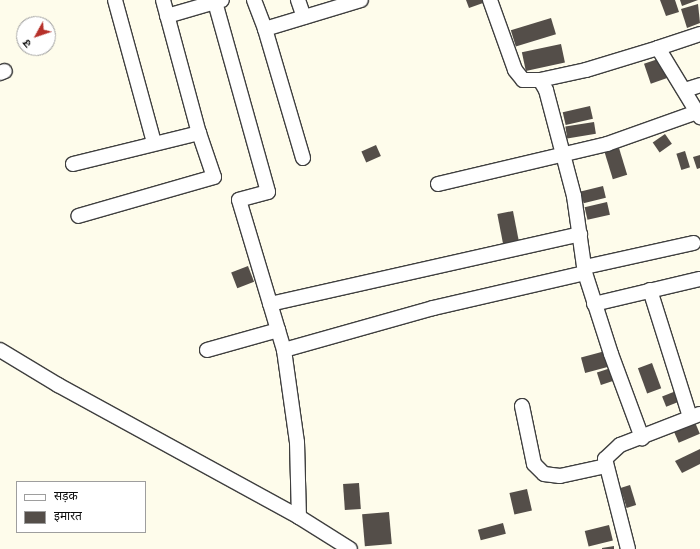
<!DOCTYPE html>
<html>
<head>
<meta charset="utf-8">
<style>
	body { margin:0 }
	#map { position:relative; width:700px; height:549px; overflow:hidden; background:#fefceb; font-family:"Roboto Serif","Noto Sans Devanagari",serif }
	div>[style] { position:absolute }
	.building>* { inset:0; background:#544e49; transform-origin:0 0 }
	.roads { filter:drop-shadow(1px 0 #3f3f3f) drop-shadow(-1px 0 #3f3f3f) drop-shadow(0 1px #3f3f3f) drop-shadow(0 -1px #3f3f3f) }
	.street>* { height:14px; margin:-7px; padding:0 7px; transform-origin:7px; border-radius:7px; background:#fff }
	span { translate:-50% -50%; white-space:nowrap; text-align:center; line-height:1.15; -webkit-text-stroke:4px #fff; paint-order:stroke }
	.legend { position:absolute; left:16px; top:481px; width:130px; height:52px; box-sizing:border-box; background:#fff; border:1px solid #9e9e9e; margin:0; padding:5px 7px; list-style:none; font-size:12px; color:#0c0c0c }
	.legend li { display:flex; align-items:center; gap:8px; height:20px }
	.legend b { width:20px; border:1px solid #9e9e9e }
	.north { position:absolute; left:16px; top:16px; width:40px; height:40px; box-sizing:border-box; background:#fff; border:1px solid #9e9e9e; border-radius:50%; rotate:230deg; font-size:11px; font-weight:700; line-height:16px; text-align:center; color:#0c0c0c }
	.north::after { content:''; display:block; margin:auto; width:14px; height:18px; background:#b63029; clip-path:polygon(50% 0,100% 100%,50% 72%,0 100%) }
</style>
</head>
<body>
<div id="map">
	<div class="building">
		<i style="clip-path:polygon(466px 0,482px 0,483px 3px,469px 8px)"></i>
		<i style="clip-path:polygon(660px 0,675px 0,679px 12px,666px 16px)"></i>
		<i style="clip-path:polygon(680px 0,698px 0,682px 6px)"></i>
		<i style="clip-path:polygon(698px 4px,700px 23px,687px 28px,681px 9px)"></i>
		<i style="left:551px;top:18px;width:17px;height:42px;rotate:73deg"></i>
		<i style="left:561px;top:44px;width:19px;height:40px;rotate:78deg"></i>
		<i style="left:661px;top:58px;width:21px;height:18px;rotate:71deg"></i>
		<i style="left:590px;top:106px;width:13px;height:28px;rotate:77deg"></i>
		<i style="left:594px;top:122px;width:12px;height:29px;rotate:81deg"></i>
		<i style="left:665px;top:134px;width:12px;height:15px;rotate:55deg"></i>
		<i style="left:376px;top:145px;width:12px;height:16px;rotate:66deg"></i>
		<i style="left:619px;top:148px;width:28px;height:15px;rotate:73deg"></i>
		<i style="left:685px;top:151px;width:17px;height:9px;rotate:73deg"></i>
		<i style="clip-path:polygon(700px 155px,700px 168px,697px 169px,693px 157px)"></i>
		<i style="left:603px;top:186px;width:12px;height:23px;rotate:76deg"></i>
		<i style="left:607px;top:202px;width:13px;height:23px;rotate:77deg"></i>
		<i style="left:513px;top:211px;width:31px;height:16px;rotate:79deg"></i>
		<i style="left:248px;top:266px;width:17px;height:18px;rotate:69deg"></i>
		<i style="left:609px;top:350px;width:16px;height:29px;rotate:75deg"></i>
		<i style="left:652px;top:363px;width:27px;height:15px;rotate:70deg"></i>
		<i style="left:614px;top:367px;width:13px;height:18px;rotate:72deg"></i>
		<i style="left:676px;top:391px;width:11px;height:15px;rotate:68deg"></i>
		<i style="left:694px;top:420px;width:15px;height:23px;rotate:67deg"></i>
		<i style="clip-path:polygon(700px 449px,700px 464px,682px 473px,675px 461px)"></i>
		<i style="left:359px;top:483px;width:26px;height:16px;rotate:86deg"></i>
		<i style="left:630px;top:485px;width:21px;height:10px;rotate:73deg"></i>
		<i style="left:527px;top:489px;width:22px;height:18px;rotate:77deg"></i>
		<i style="left:389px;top:512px;width:32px;height:27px;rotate:85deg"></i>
		<i style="left:503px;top:523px;width:11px;height:26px;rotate:75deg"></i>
		<i style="left:609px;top:525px;width:16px;height:25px;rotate:76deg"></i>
		<i style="clip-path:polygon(614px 546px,614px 549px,602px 549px,602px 548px)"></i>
	</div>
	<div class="roads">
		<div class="street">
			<i style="left:115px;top:0;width:148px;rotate:74.7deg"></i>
			<i style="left:163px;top:0;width:138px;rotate:74.9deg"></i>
			<i style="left:254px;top:0;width:31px;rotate:69deg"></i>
			<i style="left:298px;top:0;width:18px;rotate:71deg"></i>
			<i style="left:490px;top:0;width:74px;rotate:70.3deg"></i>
			<i style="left:515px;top:70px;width:13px;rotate:51deg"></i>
			<i style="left:523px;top:80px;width:17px"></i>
			<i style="left:540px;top:80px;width:12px;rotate:59deg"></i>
			<i style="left:546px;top:90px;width:110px;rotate:75.2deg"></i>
			<i style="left:574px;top:196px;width:78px;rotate:81.9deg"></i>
			<i style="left:585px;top:273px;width:85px;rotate:72.2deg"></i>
			<i style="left:611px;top:354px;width:90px;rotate:69.7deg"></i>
			<i style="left:215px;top:2px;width:197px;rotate:74.4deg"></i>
			<i style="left:268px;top:192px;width:30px;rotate:165deg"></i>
			<i style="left:239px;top:200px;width:157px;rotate:73.3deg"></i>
			<i style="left:284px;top:350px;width:93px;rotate:82deg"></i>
			<i style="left:297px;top:442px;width:75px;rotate:88.5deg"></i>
			<i style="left:167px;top:16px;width:57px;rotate:-16.2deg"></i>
			<i style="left:658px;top:48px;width:44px;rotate:-18.4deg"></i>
			<i style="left:0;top:73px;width:5px;rotate:-22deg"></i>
			<i style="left:540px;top:80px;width:47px;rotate:-12.3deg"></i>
			<i style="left:586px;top:70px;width:75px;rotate:-17deg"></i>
			<i style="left:658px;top:48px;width:81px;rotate:58.7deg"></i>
			<i style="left:685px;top:90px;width:16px;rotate:-18deg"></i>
			<i style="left:303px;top:158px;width:134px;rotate:-106.4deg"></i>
			<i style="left:265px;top:29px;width:100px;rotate:-16.8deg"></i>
			<i style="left:73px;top:164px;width:130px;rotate:-13.8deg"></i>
			<i style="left:199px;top:133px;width:46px;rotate:71.2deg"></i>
			<i style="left:214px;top:177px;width:141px;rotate:164deg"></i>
			<i style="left:438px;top:184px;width:174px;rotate:-13.3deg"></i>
			<i style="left:607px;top:144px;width:96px;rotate:-19.6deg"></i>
			<i style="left:585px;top:267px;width:111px;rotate:-12.5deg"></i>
			<i style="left:650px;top:290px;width:133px;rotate:72.5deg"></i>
			<i style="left:270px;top:304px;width:318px;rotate:-12.7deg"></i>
			<i style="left:594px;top:304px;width:109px;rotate:-13.3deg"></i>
			<i style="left:0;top:350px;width:68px;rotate:31.1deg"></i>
			<i style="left:58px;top:385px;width:275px;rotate:28.7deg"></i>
			<i style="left:299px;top:517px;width:60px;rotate:32.1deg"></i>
			<i style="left:207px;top:350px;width:74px;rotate:-15.7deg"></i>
			<i style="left:284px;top:350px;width:155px;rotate:-15.7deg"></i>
			<i style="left:433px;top:308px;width:156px;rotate:-13deg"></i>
			<i style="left:522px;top:406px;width:59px;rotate:78.3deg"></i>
			<i style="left:534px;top:464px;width:14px;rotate:45deg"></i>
			<i style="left:544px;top:474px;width:16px;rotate:7deg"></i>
			<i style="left:560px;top:476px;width:47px;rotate:-12.3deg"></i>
			<i style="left:628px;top:549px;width:93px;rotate:-104.3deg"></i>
			<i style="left:605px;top:459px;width:21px;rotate:-43deg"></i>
			<i style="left:620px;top:445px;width:86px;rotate:-21.2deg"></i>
		</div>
	</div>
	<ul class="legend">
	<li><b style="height:5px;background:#fff"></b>सड़क</li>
	<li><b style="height:11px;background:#544e49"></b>इमारत</li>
	</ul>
	<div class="north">उ</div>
</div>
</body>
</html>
